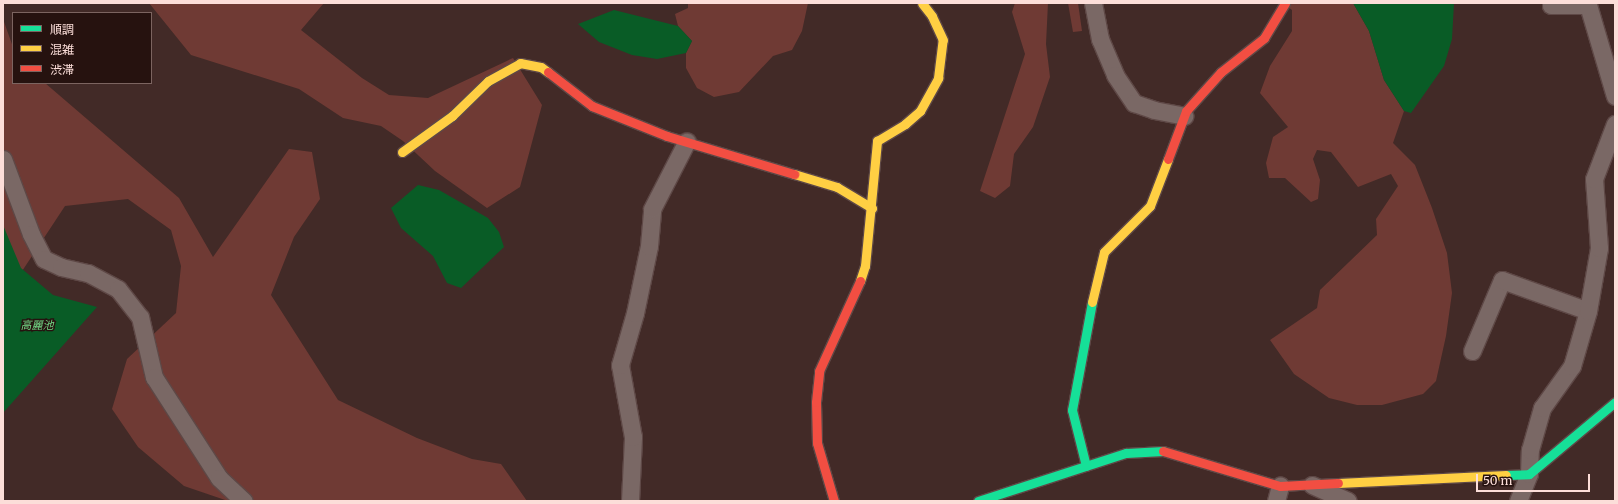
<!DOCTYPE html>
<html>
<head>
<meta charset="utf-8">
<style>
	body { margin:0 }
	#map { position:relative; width:1618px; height:504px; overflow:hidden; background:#422a27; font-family:Merriweather,"Noto Sans JP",serif }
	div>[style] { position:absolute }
	.green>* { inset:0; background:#6f3a34 }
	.water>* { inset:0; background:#095c26 }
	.roads { filter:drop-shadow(1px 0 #5e4846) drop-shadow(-1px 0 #5e4846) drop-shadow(0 1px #5e4846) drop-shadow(0 -1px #5e4846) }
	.street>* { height:17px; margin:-8.5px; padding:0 8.5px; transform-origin:8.5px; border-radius:8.5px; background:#7a6865 }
	.fast>* { height:9px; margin:-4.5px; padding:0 4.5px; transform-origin:4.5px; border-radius:4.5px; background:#16e098 }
	.slow>* { height:9px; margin:-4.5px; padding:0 4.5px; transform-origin:4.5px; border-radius:4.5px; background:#ffcf43 }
	.jam>* { height:9px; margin:-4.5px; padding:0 4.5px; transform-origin:4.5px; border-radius:4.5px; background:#f24e42 }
	span { translate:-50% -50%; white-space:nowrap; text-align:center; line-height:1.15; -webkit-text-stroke:3px #26120f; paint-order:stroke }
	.water-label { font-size:11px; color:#73d987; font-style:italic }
	.frame { position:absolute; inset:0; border:4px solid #fcded9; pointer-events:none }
	.legend { position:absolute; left:12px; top:12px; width:140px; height:72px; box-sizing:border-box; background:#26120f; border:1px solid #7c6460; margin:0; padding:5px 7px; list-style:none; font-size:12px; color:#fcded9 }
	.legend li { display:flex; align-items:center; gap:8px; height:20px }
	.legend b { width:20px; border:1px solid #7c6460 }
	.scale { position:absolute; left:1476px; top:474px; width:114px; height:18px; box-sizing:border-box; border:2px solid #fcded9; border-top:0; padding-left:5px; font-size:12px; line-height:14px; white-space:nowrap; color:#fcded9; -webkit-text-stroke:3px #26120f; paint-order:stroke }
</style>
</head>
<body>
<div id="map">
	<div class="green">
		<i style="clip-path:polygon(149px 3px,324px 3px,301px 30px,362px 78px,389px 95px,428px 98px,513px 58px,542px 105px,520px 187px,487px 208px,435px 171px,403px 141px,381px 126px,343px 118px,299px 89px,191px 55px)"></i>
		<i style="clip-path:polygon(688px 3px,808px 3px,802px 31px,792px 50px,773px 56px,739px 92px,714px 97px,697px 88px,686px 68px,686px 53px,692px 41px,678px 26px,675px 14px,688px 8px)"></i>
		<i style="clip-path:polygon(1015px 3px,1048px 3px,1046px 44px,1050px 77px,1033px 127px,1014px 154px,1010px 186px,995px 198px,980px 191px,1025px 54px,1012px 12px)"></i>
		<i style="clip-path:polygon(1068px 3px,1078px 3px,1082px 31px,1073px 32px)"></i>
		<i style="clip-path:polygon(1283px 3px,1353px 3px,1369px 31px,1384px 80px,1404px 111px,1393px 143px,1415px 165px,1432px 208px,1447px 253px,1452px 293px,1446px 336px,1436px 381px,1423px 394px,1382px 405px,1357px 405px,1329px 398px,1294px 374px,1270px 340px,1317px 308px,1320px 290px,1377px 235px,1376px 219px,1398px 186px,1391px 174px,1358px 187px,1331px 152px,1317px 150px,1313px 159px,1320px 180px,1318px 199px,1311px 202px,1285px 178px,1269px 178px,1266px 163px,1273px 137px,1288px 127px,1260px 93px,1270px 66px,1292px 31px,1292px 10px)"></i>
		<i style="clip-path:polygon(3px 19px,13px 47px,13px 83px,45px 83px,179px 198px,213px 257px,289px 149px,312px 152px,320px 199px,294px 237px,271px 295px,338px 400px,417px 438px,472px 459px,501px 464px,527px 501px,228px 501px,184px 486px,138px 447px,112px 409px,127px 359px,176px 313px,181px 266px,171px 230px,128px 199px,65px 206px,3px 300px)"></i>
	</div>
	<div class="water">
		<i style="clip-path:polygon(1353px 3px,1454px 3px,1452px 39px,1444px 66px,1411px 113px,1404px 111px,1384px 80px,1369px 31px)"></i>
		<i style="clip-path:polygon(614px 10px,678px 26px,692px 41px,686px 53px,657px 59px,632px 55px,599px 42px,578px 24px)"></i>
		<i style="clip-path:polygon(418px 185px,439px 190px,488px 218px,499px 232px,504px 247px,461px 288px,447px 283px,433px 256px,401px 228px,391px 208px)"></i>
		<i style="clip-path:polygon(3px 225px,21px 268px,53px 295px,97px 307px,3px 413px)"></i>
	</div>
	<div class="roads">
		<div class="street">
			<i style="left:1093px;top:3px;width:37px;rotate:79deg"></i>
			<i style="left:1100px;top:39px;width:39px;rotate:67deg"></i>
			<i style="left:1115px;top:75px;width:34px;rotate:56deg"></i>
			<i style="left:1134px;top:103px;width:21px;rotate:19deg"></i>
			<i style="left:1154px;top:110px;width:31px;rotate:11deg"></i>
			<i style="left:1551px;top:3px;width:2px;rotate:90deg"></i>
			<i style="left:1551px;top:5px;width:37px"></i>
			<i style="left:1588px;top:5px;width:95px;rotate:73.5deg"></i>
			<i style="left:3px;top:159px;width:80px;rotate:69.5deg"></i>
			<i style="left:31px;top:234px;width:28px;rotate:63deg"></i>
			<i style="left:44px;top:259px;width:19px;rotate:25deg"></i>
			<i style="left:61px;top:267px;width:28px;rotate:13deg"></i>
			<i style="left:88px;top:273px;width:34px;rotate:28deg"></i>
			<i style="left:118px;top:289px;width:36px;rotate:52deg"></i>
			<i style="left:140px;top:317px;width:62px;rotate:76.9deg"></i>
			<i style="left:154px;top:377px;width:120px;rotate:57.2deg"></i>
			<i style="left:219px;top:478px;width:34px;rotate:43deg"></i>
			<i style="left:1472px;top:351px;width:77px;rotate:-67.1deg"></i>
			<i style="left:1502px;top:280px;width:91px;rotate:19.8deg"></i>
			<i style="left:1312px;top:485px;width:39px;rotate:24deg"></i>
			<i style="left:630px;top:501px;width:64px;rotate:-87.3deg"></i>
			<i style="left:633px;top:437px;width:73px;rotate:-100.2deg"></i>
			<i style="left:620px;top:365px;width:54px;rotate:-73.9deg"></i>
			<i style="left:635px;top:313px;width:68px;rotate:-78.2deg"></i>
			<i style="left:649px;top:246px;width:37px;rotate:-85deg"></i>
			<i style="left:652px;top:209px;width:76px;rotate:-62.8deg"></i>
			<i style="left:1276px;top:501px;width:16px;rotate:-75deg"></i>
			<i style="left:1518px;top:501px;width:29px;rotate:-68deg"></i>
			<i style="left:1529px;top:474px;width:24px;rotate:-88deg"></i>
			<i style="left:1530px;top:450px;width:44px;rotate:-74.1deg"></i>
			<i style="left:1542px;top:408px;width:52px;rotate:-54.5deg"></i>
			<i style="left:1572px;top:366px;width:57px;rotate:-73.8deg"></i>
			<i style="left:1588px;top:311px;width:64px;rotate:-80.1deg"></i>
			<i style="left:1599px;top:248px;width:69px;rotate:-94.1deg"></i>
			<i style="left:1594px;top:179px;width:59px;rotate:-69.1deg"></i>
		</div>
		<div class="fast">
			<i style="left:1086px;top:466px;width:58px;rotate:-104deg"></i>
			<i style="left:1072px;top:410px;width:110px;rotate:-79.5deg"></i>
			<i style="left:1506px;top:475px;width:23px;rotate:-2deg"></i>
			<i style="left:1529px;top:474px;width:112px;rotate:-39.9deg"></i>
			<i style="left:978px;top:501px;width:156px;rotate:-18deg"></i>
			<i style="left:1126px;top:453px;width:37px;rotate:-3deg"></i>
		</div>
		<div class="slow">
			<i style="left:402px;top:152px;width:62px;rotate:-35.8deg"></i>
			<i style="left:452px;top:116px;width:50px;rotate:-44.2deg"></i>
			<i style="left:488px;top:81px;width:37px;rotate:-29deg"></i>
			<i style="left:520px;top:63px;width:21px;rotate:11deg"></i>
			<i style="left:541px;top:67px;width:9px;rotate:36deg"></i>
			<i style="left:794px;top:174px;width:45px;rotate:16.8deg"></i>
			<i style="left:837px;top:187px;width:41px;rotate:31deg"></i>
			<i style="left:860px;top:281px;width:16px;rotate:-72deg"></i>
			<i style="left:865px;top:266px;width:126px;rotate:-84.5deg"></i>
			<i style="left:877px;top:141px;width:33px;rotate:-31deg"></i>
			<i style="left:905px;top:124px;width:20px;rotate:-41deg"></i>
			<i style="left:920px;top:111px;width:38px;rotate:-61deg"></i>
			<i style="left:938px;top:78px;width:38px;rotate:-83deg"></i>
			<i style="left:943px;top:40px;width:26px;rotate:-115deg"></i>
			<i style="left:932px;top:16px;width:16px;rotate:-128deg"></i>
			<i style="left:1092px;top:302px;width:51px;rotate:-76.5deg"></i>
			<i style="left:1104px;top:252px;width:65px;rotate:-45deg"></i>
			<i style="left:1150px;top:206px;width:50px;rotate:-69deg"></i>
			<i style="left:1338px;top:483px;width:168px;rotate:-2.7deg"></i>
		</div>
		<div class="jam">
			<i style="left:548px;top:72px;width:56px;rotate:37.7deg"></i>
			<i style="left:592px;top:106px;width:81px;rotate:21.8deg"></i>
			<i style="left:667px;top:136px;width:133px;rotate:16.7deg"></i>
			<i style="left:1168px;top:159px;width:51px;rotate:-69.4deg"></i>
			<i style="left:1186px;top:111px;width:52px;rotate:-48.1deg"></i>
			<i style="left:1221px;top:72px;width:55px;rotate:-38.3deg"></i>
			<i style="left:1264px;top:38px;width:41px;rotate:-59deg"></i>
			<i style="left:1163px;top:451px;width:122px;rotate:16.7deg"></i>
			<i style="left:1280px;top:486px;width:58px;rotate:-3deg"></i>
			<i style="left:834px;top:501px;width:60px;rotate:-106.3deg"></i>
			<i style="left:817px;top:443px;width:41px;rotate:-91.4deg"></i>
			<i style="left:816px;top:402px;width:31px;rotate:-84deg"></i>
			<i style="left:819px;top:371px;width:99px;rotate:-65.5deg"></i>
		</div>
	</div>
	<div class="water-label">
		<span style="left:37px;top:325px">高麗池</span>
	</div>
	<div class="frame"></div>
	<ul class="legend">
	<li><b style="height:5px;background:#16e098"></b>順調</li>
	<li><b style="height:5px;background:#ffcf43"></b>混雑</li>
	<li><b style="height:5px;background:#f24e42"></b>渋滞</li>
	</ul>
	<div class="scale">50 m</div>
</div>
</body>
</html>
